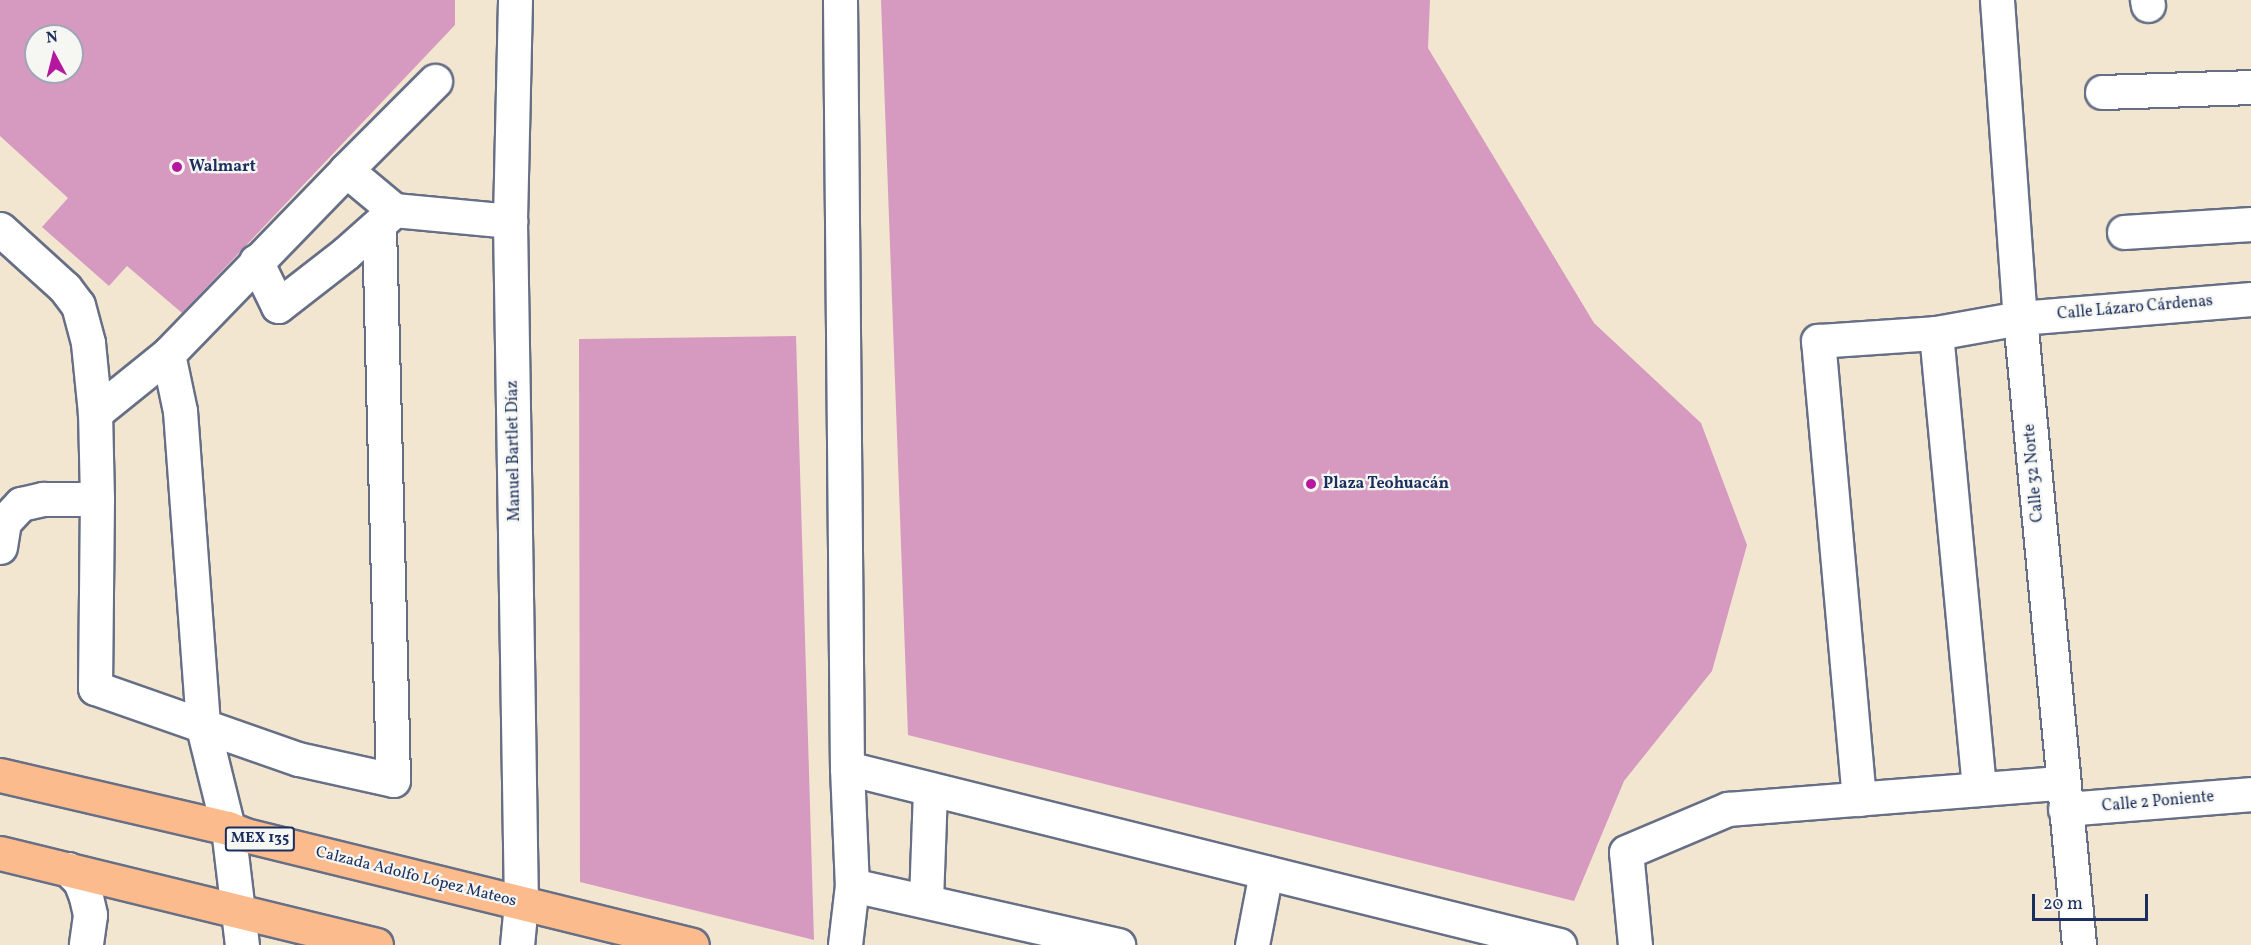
<!DOCTYPE html>
<html>
<head>
<meta charset="utf-8">
<style>
	body { margin:0 }
	#map { position:relative; width:2251px; height:945px; overflow:hidden; background:#f2e6d0; font-family:Vollkorn,serif }
	div>[style] { position:absolute }
	.building>* { inset:0; background:#d69ac0 }
	.roads { filter:drop-shadow(2px 0 #666f86) drop-shadow(-2px 0 #666f86) drop-shadow(0 2px #666f86) drop-shadow(0 -2px #666f86) }
	.minor>* { height:33px; margin:-16.5px; padding:0 16.5px; transform-origin:16.5px; border-radius:16.5px; background:#fff }
	.major>* { height:33px; margin:-16.5px; padding:0 16.5px; transform-origin:16.5px; border-radius:16.5px; background:#fbbb8d }
	.dots>* { width:16px; height:16px; translate:-50% -50%; box-sizing:border-box; border:3px solid #f6f6f2; border-radius:50% }
	span { translate:-50% -50%; white-space:nowrap; text-align:center; line-height:1.15; -webkit-text-stroke:4.5px #f6f6f2; paint-order:stroke }
	.shield-label span { padding:2px 4px; background:#f6f6f2; border:2px solid; border-radius:4px; -webkit-text-stroke-width:0 }
	.shield-label { font-size:15px; color:#1b2f5e; font-weight:700 }
	.poi-label { font-size:16px; color:#1b2f5e; font-weight:700 }
	.left { translate:0 -50%; text-align:left }
	.street-label { font-size:16px; color:#1b2f5e }
	.north { position:absolute; left:24px; top:24px; width:60px; height:60px; box-sizing:border-box; background:#f6f6f2; border:2px solid #9ea6b7; border-radius:50%; rotate:353deg; font-size:16px; font-weight:700; line-height:24px; text-align:center; color:#1b2f5e }
	.north::after { content:''; display:block; margin:auto; width:21px; height:27px; background:#b5179e; clip-path:polygon(50% 0,100% 100%,50% 72%,0 100%) }
	.scale { position:absolute; left:2032px; top:894px; width:116px; height:27px; box-sizing:border-box; border:3px solid #1b2f5e; border-top:0; padding-left:8px; font-size:18px; line-height:21px; white-space:nowrap; color:#1b2f5e; -webkit-text-stroke:4px #f6f6f2; paint-order:stroke }
</style>
</head>
<body>
<div id="map">
	<div class="building">
		<i style="clip-path:polygon(evenodd,0 0,455px 0,455px 25px,182px 313px,127px 266px,109px 286px,42px 227px,68px 198px,0 136px,0 0,36px 36px,72px 36px,72px 72px,36px 72px,36px 36px)"></i>
		<i style="clip-path:polygon(881px 0,1430px 0,1428px 48px,1594px 323px,1701px 423px,1747px 545px,1712px 671px,1624px 781px,1574px 901px,908px 735px)"></i>
		<i style="clip-path:polygon(796px 336px,814px 940px,580px 882px,579px 339px)"></i>
	</div>
	<div class="roads">
		<div class="minor">
			<i style="left:515px;top:0;width:221px;rotate:91.3deg"></i>
			<i style="left:510px;top:221px;width:682px;rotate:89.08deg"></i>
			<i style="left:521px;top:903px;width:42px;rotate:95.4deg"></i>
			<i style="left:840px;top:0;width:768px;rotate:89.48deg"></i>
			<i style="left:847px;top:768px;width:117px;rotate:87.6deg"></i>
			<i style="left:852px;top:885px;width:60px;rotate:96.7deg"></i>
			<i style="left:1997px;top:0;width:319px;rotate:85.9deg"></i>
			<i style="left:2020px;top:318px;width:630px;rotate:84.62deg"></i>
			<i style="left:2147px;top:0;width:5px;rotate:79deg"></i>
			<i style="left:2102px;top:92px;width:149px;rotate:-1.9deg"></i>
			<i style="left:346px;top:170px;width:126px;rotate:-45deg"></i>
			<i style="left:379px;top:226px;width:554px;rotate:88.55deg"></i>
			<i style="left:393px;top:780px;width:97px;rotate:-167.5deg"></i>
			<i style="left:298px;top:759px;width:215px;rotate:-160.7deg"></i>
			<i style="left:95px;top:688px;width:189px;rotate:-89.4deg"></i>
			<i style="left:97px;top:499px;width:86px;rotate:-91.3deg"></i>
			<i style="left:95px;top:413px;width:94px;rotate:-38.9deg"></i>
			<i style="left:168px;top:354px;width:256px;rotate:-45.9deg"></i>
			<i style="left:346px;top:170px;width:62px;rotate:39.8deg"></i>
			<i style="left:394px;top:210px;width:117px;rotate:5.4deg"></i>
			<i style="left:0;top:229px;width:88px;rotate:42.2deg"></i>
			<i style="left:65px;top:288px;width:21px;rotate:53deg"></i>
			<i style="left:78px;top:305px;width:39px;rotate:75deg"></i>
			<i style="left:88px;top:343px;width:70px;rotate:84.3deg"></i>
			<i style="left:2124px;top:232px;width:127px;rotate:-3.6deg"></i>
			<i style="left:256px;top:261px;width:50px;rotate:63.9deg"></i>
			<i style="left:278px;top:306px;width:86px;rotate:-37.9deg"></i>
			<i style="left:346px;top:253px;width:59px;rotate:-41.6deg"></i>
			<i style="left:1936px;top:333px;width:85px;rotate:-10.1deg"></i>
			<i style="left:2020px;top:318px;width:232px;rotate:-4.7deg"></i>
			<i style="left:168px;top:354px;width:58px;rotate:78.1deg"></i>
			<i style="left:180px;top:411px;width:317px;rotate:85.8deg"></i>
			<i style="left:203px;top:727px;width:104px;rotate:76.1deg"></i>
			<i style="left:228px;top:828px;width:118px;rotate:83.2deg"></i>
			<i style="left:0;top:547px;width:25px;rotate:-81deg"></i>
			<i style="left:4px;top:522px;width:25px;rotate:-47deg"></i>
			<i style="left:21px;top:504px;width:23px;rotate:-13deg"></i>
			<i style="left:43px;top:499px;width:54px"></i>
			<i style="left:847px;top:768px;width:734px;rotate:13.96deg"></i>
			<i style="left:1859px;top:799px;width:460px;rotate:-95.1deg"></i>
			<i style="left:1818px;top:341px;width:118px;rotate:-3.9deg"></i>
			<i style="left:1936px;top:333px;width:458px;rotate:84.6deg"></i>
			<i style="left:2065px;top:809px;width:187px;rotate:-4.6deg"></i>
			<i style="left:68px;top:869px;width:17px;rotate:45deg"></i>
			<i style="left:80px;top:881px;width:17px;rotate:69deg"></i>
			<i style="left:86px;top:897px;width:18px;rotate:77deg"></i>
			<i style="left:90px;top:915px;width:30px;rotate:98deg"></i>
			<i style="left:852px;top:885px;width:273px;rotate:12.7deg"></i>
			<i style="left:926px;top:900px;width:111px;rotate:-87.9deg"></i>
			<i style="left:1252px;top:945px;width:74px;rotate:-79.1deg"></i>
			<i style="left:1635px;top:945px;width:93px;rotate:-95.5deg"></i>
			<i style="left:1626px;top:852px;width:111px;rotate:-22.9deg"></i>
			<i style="left:1728px;top:809px;width:335px;rotate:-4.5deg"></i>
		</div>
		<div class="major">
			<i style="left:0;top:775px;width:234px;rotate:13.1deg"></i>
			<i style="left:228px;top:828px;width:18px;rotate:22deg"></i>
			<i style="left:245px;top:835px;width:460px;rotate:13.8deg"></i>
			<i style="left:0;top:853px;width:387px;rotate:13.7deg"></i>
		</div>
	</div>
	<div class="dots">
		<i style="left:177px;top:167px;background:#b5179e"></i>
		<i style="left:1311px;top:484px;background:#b5179e"></i>
	</div>
	<div class="shield-label">
		<span style="left:260px;top:839px">MEX 135</span>
	</div>
	<div class="poi-label">
		<span class="left" style="left:189px;top:167px">Walmart</span>
		<span class="left" style="left:1323px;top:484px">Plaza Teohuacán</span>
	</div>
	<div class="street-label">
		<span style="left:2135px;top:308px;rotate:-5deg">Calle Lázaro Cárdenas</span>
		<span style="left:514px;top:451px;rotate:-91deg">Manuel Bartlet Díaz</span>
		<span style="left:2034px;top:473px;rotate:-95deg">Calle 32 Norte</span>
		<span style="left:2158px;top:802px;rotate:-5deg">Calle 2 Poniente</span>
		<span style="left:416px;top:877px;rotate:14deg">Calzada Adolfo López Mateos</span>
	</div>
	<div class="north">N</div>
	<div class="scale">20 m</div>
</div>
</body>
</html>
